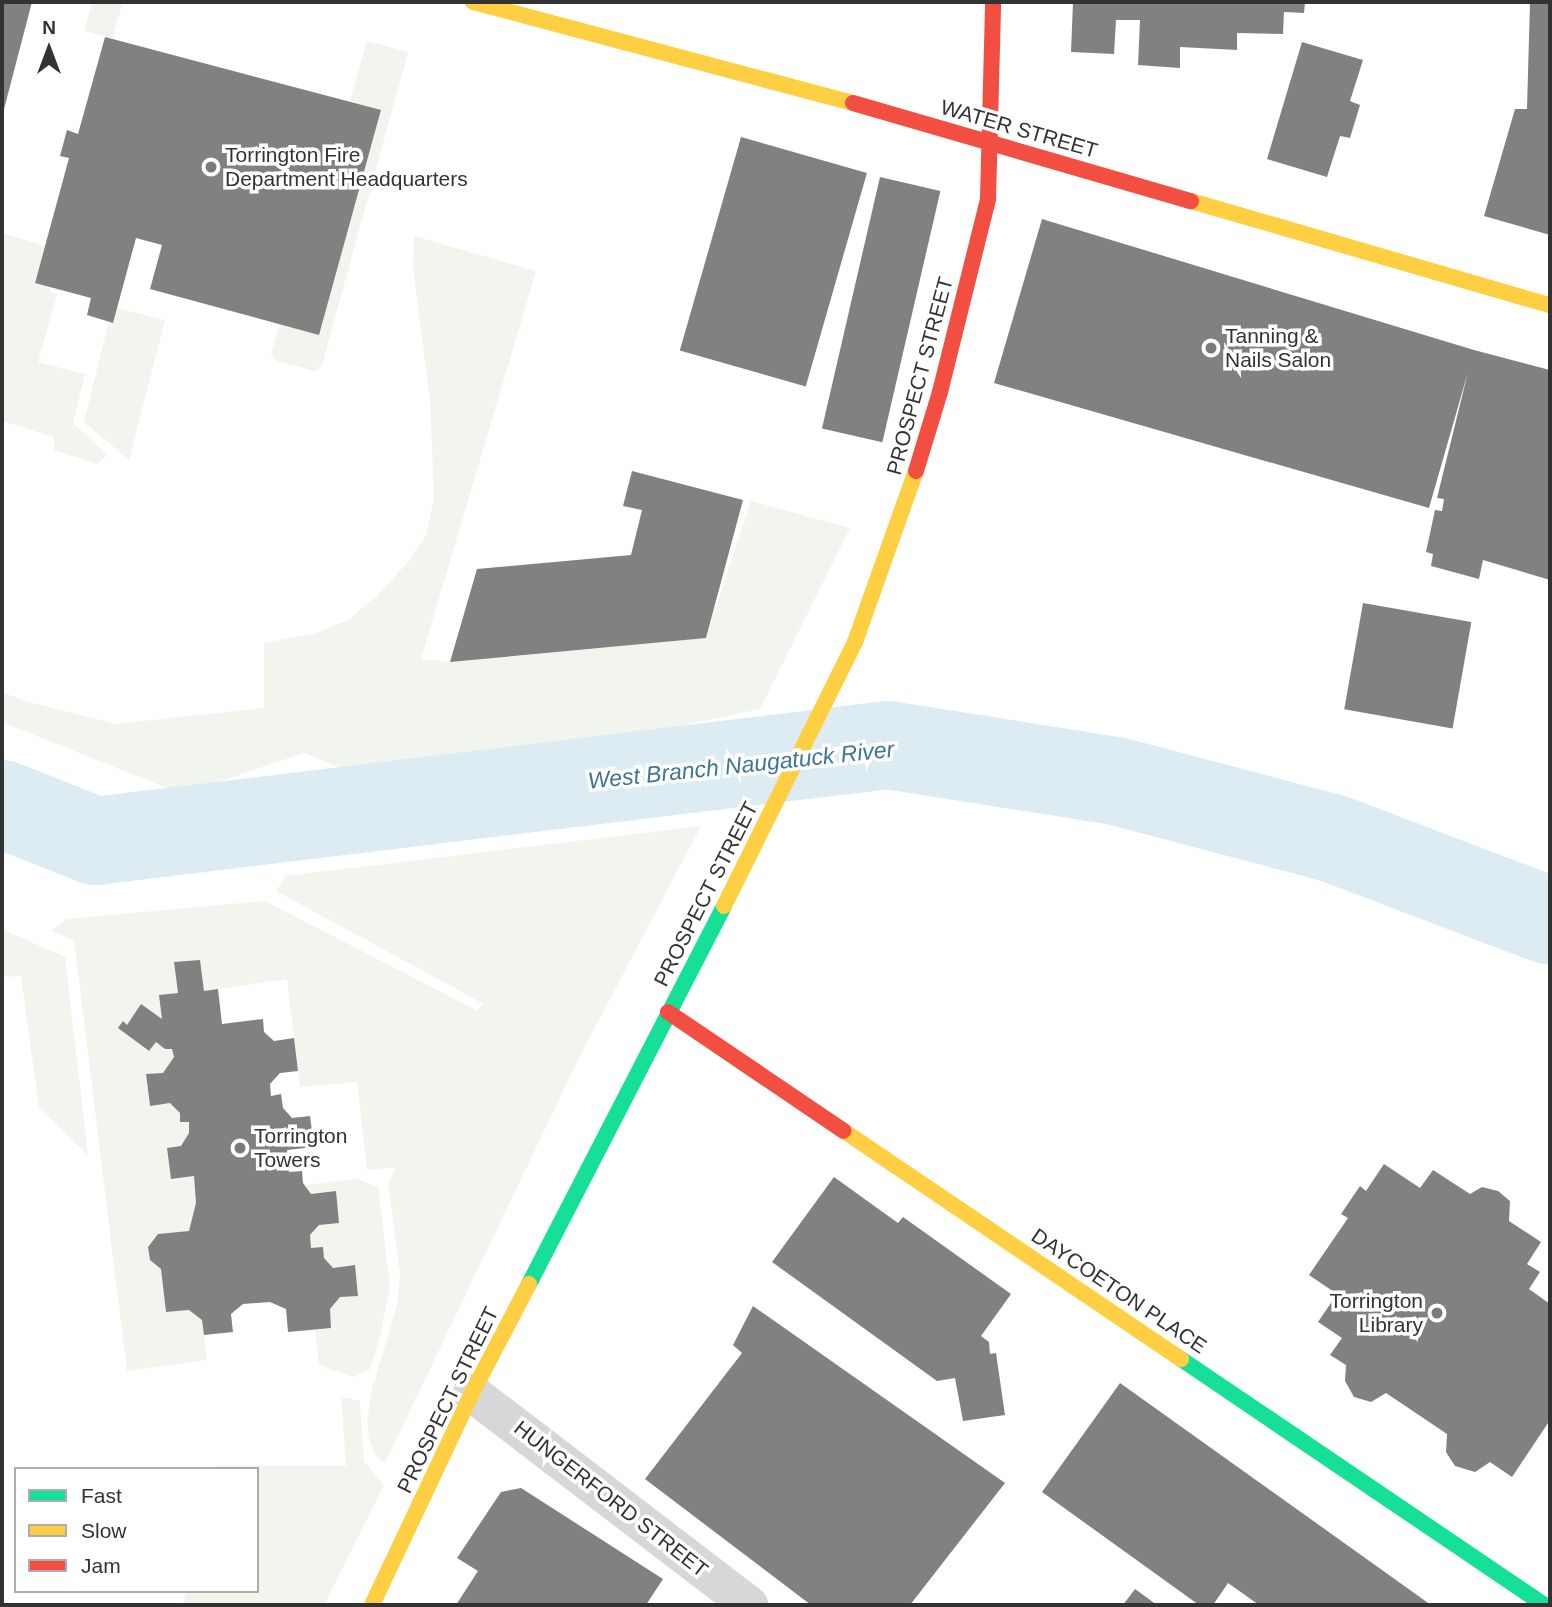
<!DOCTYPE html>
<html>
<head>
<meta charset="utf-8">
<style>
	body { margin:0 }
	#map { position:relative; width:1552px; height:1607px; overflow:hidden; background:#fff; font-family:Helvetica,sans-serif }
	div>[style] { position:absolute }
	.green>* { inset:0; background:#f1f5ed }
	.river>* { height:88px; margin:-44px; padding:0 44px; transform-origin:44px; border-radius:44px; background:#ddebf3 }
	.building>* { inset:0; background:#818181; transform-origin:0 0 }
	.street>* { height:38px; margin:-19px; padding:0 19px; transform-origin:19px; border-radius:19px; background:#d7d7d7 }
	.fast>* { height:16px; margin:-8px; padding:0 8px; transform-origin:8px; border-radius:8px; background:#16e098 }
	.slow>* { height:16px; margin:-8px; padding:0 8px; transform-origin:8px; border-radius:8px; background:#ffcf43 }
	.jam>* { height:16px; margin:-8px; padding:0 8px; transform-origin:8px; border-radius:8px; background:#f24e42 }
	.dots>* { width:19px; height:19px; translate:-50% -50%; box-sizing:border-box; border:4px solid #fff; border-radius:50% }
	span { translate:-50% -50%; white-space:nowrap; text-align:center; line-height:1.15; -webkit-text-stroke:7px #fff; paint-order:stroke }
	.street-label { font-size:21px; color:#333 }
	.poi-label { font-size:21px; color:#333 }
	.left { translate:0 -50%; text-align:left }
	.right { translate:-100% -50%; text-align:right }
	.water-label { font-size:23px; color:#3f7597; font-style:italic }
	.frame { position:absolute; inset:0; border:4px solid #333; pointer-events:none }
	.legend { position:absolute; left:14px; top:1467px; width:245px; height:126px; box-sizing:border-box; background:#fff; border:2px solid #adadad; margin:0; padding:9px 12px; list-style:none; font-size:21px; color:#333 }
	.legend li { display:flex; align-items:center; gap:14px; height:35px }
	.legend b { width:35px; border:2px solid #adadad }
	.north { position:absolute; left:14px; top:14px; width:70px; height:70px; -webkit-text-stroke:5px #fff; paint-order:stroke; rotate:0deg; font-size:19px; font-weight:700; line-height:28px; text-align:center; color:#333 }
	.north::after { content:''; display:block; margin:auto; width:24px; height:32px; background:#333; clip-path:polygon(50% 0,100% 100%,50% 72%,0 100%) }
</style>
</head>
<body>
<div id="map">
	<div class="green">
		<i style="clip-path:polygon(92px 2px,123px 2px,112px 38px,84px 31px)"></i>
		<i style="clip-path:polygon(367px 41px,408px 52px,322px 365px,315px 371px,277px 361px,271px 354px,280px 324px,319px 334px,381px 111px,350px 101px)"></i>
		<i style="clip-path:polygon(2px 233px,45px 246px,35px 282px,51px 287px,50px 292px,57px 294px,38px 362px,85px 374px,73px 423px,107px 455px,97px 464px,54px 450px,54px 437px,2px 421px)"></i>
		<i style="clip-path:polygon(414px 236px,536px 271px,421px 659px,450px 662px,706px 638px,751px 501px,850px 528px,760px 709px,390px 788px,304px 753px,182px 794px,2px 722px,2px 692px,25px 701px,116px 724px,264px 708px,264px 643px,316px 633px,348px 620px,377px 596px,406px 564px,426px 536px,434px 498px,430px 401px,413px 266px)"></i>
		<i style="clip-path:polygon(117px 308px,165px 320px,129px 460px,84px 422px,109px 321px,113px 322px)"></i>
		<i style="clip-path:polygon(701px 826px,580px 1056px,385px 1463px,376px 1456px,369px 1439px,367px 1422px,372px 1389px,397px 1306px,400px 1272px,388px 1183px,396px 1167px,367px 1170px,357px 1082px,300px 1087px,287px 979px,204px 991px,200px 960px,175px 962px,178px 993px,162px 995px,162px 1019px,141px 1005px,127px 1025px,124px 1022px,119px 1028px,148px 1052px,156px 1042px,165px 1049px,172px 1049px,174px 1057px,163px 1073px,146px 1075px,149px 1105px,170px 1103px,180px 1113px,180px 1122px,189px 1122px,189px 1133px,181px 1146px,167px 1149px,171px 1179px,194px 1176px,196px 1203px,189px 1231px,158px 1234px,148px 1247px,150px 1260px,161px 1269px,166px 1312px,189px 1310px,202px 1320px,207px 1360px,127px 1371px,74px 940px,51px 931px,66px 919px,265px 901px,478px 1011px,482px 1004px,491px 1008px,276px 891px,286px 876px)"></i>
		<i style="clip-path:polygon(2px 929px,65px 957px,88px 1155px,39px 1108px,21px 976px,2px 977px)"></i>
		<i style="clip-path:polygon(358px 1179px,378px 1187px,390px 1286px,381px 1333px,370px 1369px,353px 1377px,319px 1365px,315px 1330px,331px 1328px,330px 1309px,340px 1297px,357px 1296px,355px 1265px,333px 1268px,324px 1258px,323px 1248px,311px 1248px,310px 1235px,319px 1225px,338px 1223px,336px 1191px,311px 1194px,305px 1185px)"></i>
		<i style="clip-path:polygon(341px 1397px,360px 1401px,364px 1461px,384px 1485px,324px 1605px,183px 1605px,186px 1591px,257px 1591px,257px 1469px,202px 1466px,346px 1466px)"></i>
	</div>
	<div class="river">
		<i style="left:2px;top:804px;width:100px;rotate:21.7deg"></i>
		<i style="left:95px;top:841px;width:799px;rotate:-6.9deg"></i>
		<i style="left:888px;top:745px;width:231px;rotate:9deg"></i>
		<i style="left:1116px;top:781px;width:223px;rotate:14.8deg"></i>
		<i style="left:1332px;top:838px;width:233px;rotate:20.8deg"></i>
	</div>
	<div class="building">
		<i style="clip-path:polygon(2px 2px,32px 2px,3px 113px,2px 113px)"></i>
		<i style="clip-path:polygon(1073px 2px,1305px 2px,1304px 13px,1284px 12px,1283px 34px,1237px 33px,1237px 50px,1180px 47px,1180px 68px,1138px 65px,1140px 20px,1116px 20px,1114px 54px,1071px 52px)"></i>
		<i style="clip-path:polygon(1530px 2px,1550px 2px,1550px 235px,1484px 216px,1515px 109px,1527px 109px)"></i>
		<i style="clip-path:polygon(105px 37px,381px 110px,319px 335px,150px 289px,162px 245px,136px 238px,113px 323px,87px 315px,91px 298px,35px 283px,69px 158px,60px 156px,67px 130px,78px 134px)"></i>
		<i style="clip-path:polygon(1302px 42px,1363px 60px,1350px 101px,1360px 105px,1350px 138px,1340px 136px,1327px 177px,1267px 159px)"></i>
		<i style="left:741px;top:137px;width:131px;height:222px;rotate:16deg"></i>
		<i style="left:880px;top:177px;width:62px;height:258px;rotate:13deg"></i>
		<i style="clip-path:polygon(1042px 219px,1474px 350px,1550px 370px,1550px 580px,1483px 560px,1479px 579px,1431px 566px,1433px 554px,1426px 552px,1435px 510px,1442px 511px,1444px 499px,1437px 498px,1468px 372px,1429px 508px,994px 383px)"></i>
		<i style="clip-path:polygon(632px 471px,743px 500px,706px 638px,450px 662px,477px 569px,631px 555px,642px 510px,623px 506px)"></i>
		<i style="left:1363px;top:603px;width:110px;height:108px;rotate:10deg"></i>
		<i style="clip-path:polygon(200px 960px,204px 991px,218px 989px,222px 1024px,263px 1019px,264px 1032px,274px 1041px,294px 1038px,298px 1071px,280px 1073px,270px 1084px,271px 1096px,281px 1094px,283px 1108px,292px 1118px,310px 1116px,314px 1147px,287px 1150px,289px 1172px,302px 1171px,303px 1183px,311px 1194px,336px 1191px,339px 1223px,319px 1225px,310px 1235px,311px 1248px,323px 1247px,324px 1258px,333px 1268px,355px 1265px,358px 1296px,340px 1297px,330px 1309px,331px 1328px,288px 1332px,286px 1309px,270px 1302px,243px 1304px,231px 1314px,233px 1332px,204px 1335px,202px 1320px,189px 1310px,166px 1312px,161px 1269px,150px 1260px,148px 1247px,158px 1234px,189px 1231px,196px 1203px,194px 1176px,171px 1179px,167px 1148px,181px 1146px,189px 1133px,189px 1122px,180px 1122px,180px 1113px,170px 1103px,150px 1106px,146px 1074px,163px 1073px,174px 1057px,172px 1049px,165px 1049px,156px 1042px,149px 1051px,118px 1028px,123px 1021px,127px 1025px,141px 1004px,162px 1019px,159px 995px,178px 993px,174px 962px)"></i>
		<i style="clip-path:polygon(1384px 1164px,1420px 1188px,1433px 1170px,1470px 1194px,1482px 1187px,1498px 1191px,1510px 1201px,1509px 1221px,1541px 1242px,1527px 1264px,1540px 1272px,1529px 1289px,1550px 1304px,1550px 1420px,1512px 1477px,1490px 1462px,1475px 1472px,1455px 1466px,1446px 1452px,1447px 1434px,1386px 1393px,1371px 1402px,1354px 1397px,1345px 1381px,1346px 1365px,1330px 1355px,1342px 1338px,1318px 1322px,1337px 1294px,1309px 1275px,1348px 1218px,1341px 1214px,1360px 1186px,1366px 1191px)"></i>
		<i style="clip-path:polygon(834px 1177px,898px 1223px,903px 1217px,1011px 1294px,981px 1336px,989px 1342px,990px 1354px,996px 1353px,1005px 1415px,963px 1421px,955px 1378px,937px 1381px,772px 1262px)"></i>
		<i style="clip-path:polygon(753px 1306px,1005px 1483px,910px 1605px,811px 1605px,645px 1479px,742px 1353px,733px 1345px)"></i>
		<i style="clip-path:polygon(1120px 1383px,1431px 1605px,1259px 1605px,1228px 1583px,1213px 1605px,1199px 1605px,1042px 1492px)"></i>
		<i style="clip-path:polygon(521px 1488px,663px 1579px,646px 1605px,456px 1605px,478px 1571px,457px 1558px,501px 1492px)"></i>
		<i style="clip-path:polygon(1135px 1589px,1157px 1605px,1123px 1605px)"></i>
	</div>
	<div class="street">
		<i style="left:472px;top:1393px;width:349px;rotate:37.4deg"></i>
	</div>
	<div class="fast">
		<i style="left:529px;top:1284px;width:425px;rotate:-62.7deg"></i>
		<i style="left:1181px;top:1359px;width:439px;rotate:34.1deg"></i>
	</div>
	<div class="slow">
		<i style="left:473px;top:2px;width:393px;rotate:14.9deg"></i>
		<i style="left:1191px;top:201px;width:374px;rotate:16.2deg"></i>
		<i style="left:724px;top:906px;width:295px;rotate:-63.6deg"></i>
		<i style="left:855px;top:642px;width:182px;rotate:-70.4deg"></i>
		<i style="left:844px;top:1131px;width:407px;rotate:34.1deg"></i>
		<i style="left:372px;top:1605px;width:234px;rotate:-64.7deg"></i>
		<i style="left:472px;top:1393px;width:123px;rotate:-62.4deg"></i>
	</div>
	<div class="jam">
		<i style="left:853px;top:103px;width:352px;rotate:16.2deg"></i>
		<i style="left:916px;top:471px;width:83px;rotate:-73.1deg"></i>
		<i style="left:940px;top:392px;width:199px;rotate:-76deg"></i>
		<i style="left:988px;top:199px;width:197px;rotate:-88.5deg"></i>
		<i style="left:668px;top:1012px;width:212px;rotate:34.1deg"></i>
	</div>
	<div class="dots">
		<i style="left:211px;top:167px;background:#7a7a7a"></i>
		<i style="left:1211px;top:348px;background:#7a7a7a"></i>
		<i style="left:240px;top:1148px;background:#7a7a7a"></i>
		<i style="left:1437px;top:1313px;background:#7a7a7a"></i>
	</div>
	<div class="street-label">
		<span style="left:1019px;top:129px;rotate:16deg">WATER STREET</span>
		<span style="left:920px;top:376px;rotate:-75deg">PROSPECT STREET</span>
		<span style="left:706px;top:894px;rotate:-63deg">PROSPECT STREET</span>
		<span style="left:1119px;top:1291px;rotate:34deg">DAYCOETON PLACE</span>
		<span style="left:448px;top:1400px;rotate:-64deg">PROSPECT STREET</span>
		<span style="left:611px;top:1499px;rotate:38deg">HUNGERFORD STREET</span>
	</div>
	<div class="poi-label">
		<span class="left" style="left:225px;top:167px">Torrington Fire<br>Department Headquarters</span>
		<span class="left" style="left:1225px;top:348px">Tanning &amp;<br>Nails Salon</span>
		<span class="left" style="left:254px;top:1148px">Torrington<br>Towers</span>
		<span class="right" style="left:1423px;top:1313px">Torrington<br>Library</span>
	</div>
	<div class="water-label">
		<span style="left:741px;top:765px;rotate:-6deg">West Branch Naugatuck River</span>
	</div>
	<div class="frame"></div>
	<ul class="legend">
	<li><b style="height:9px;background:#16e098"></b>Fast</li>
	<li><b style="height:9px;background:#ffcf43"></b>Slow</li>
	<li><b style="height:9px;background:#f24e42"></b>Jam</li>
	</ul>
	<div class="north">N</div>
</div>
</body>
</html>
